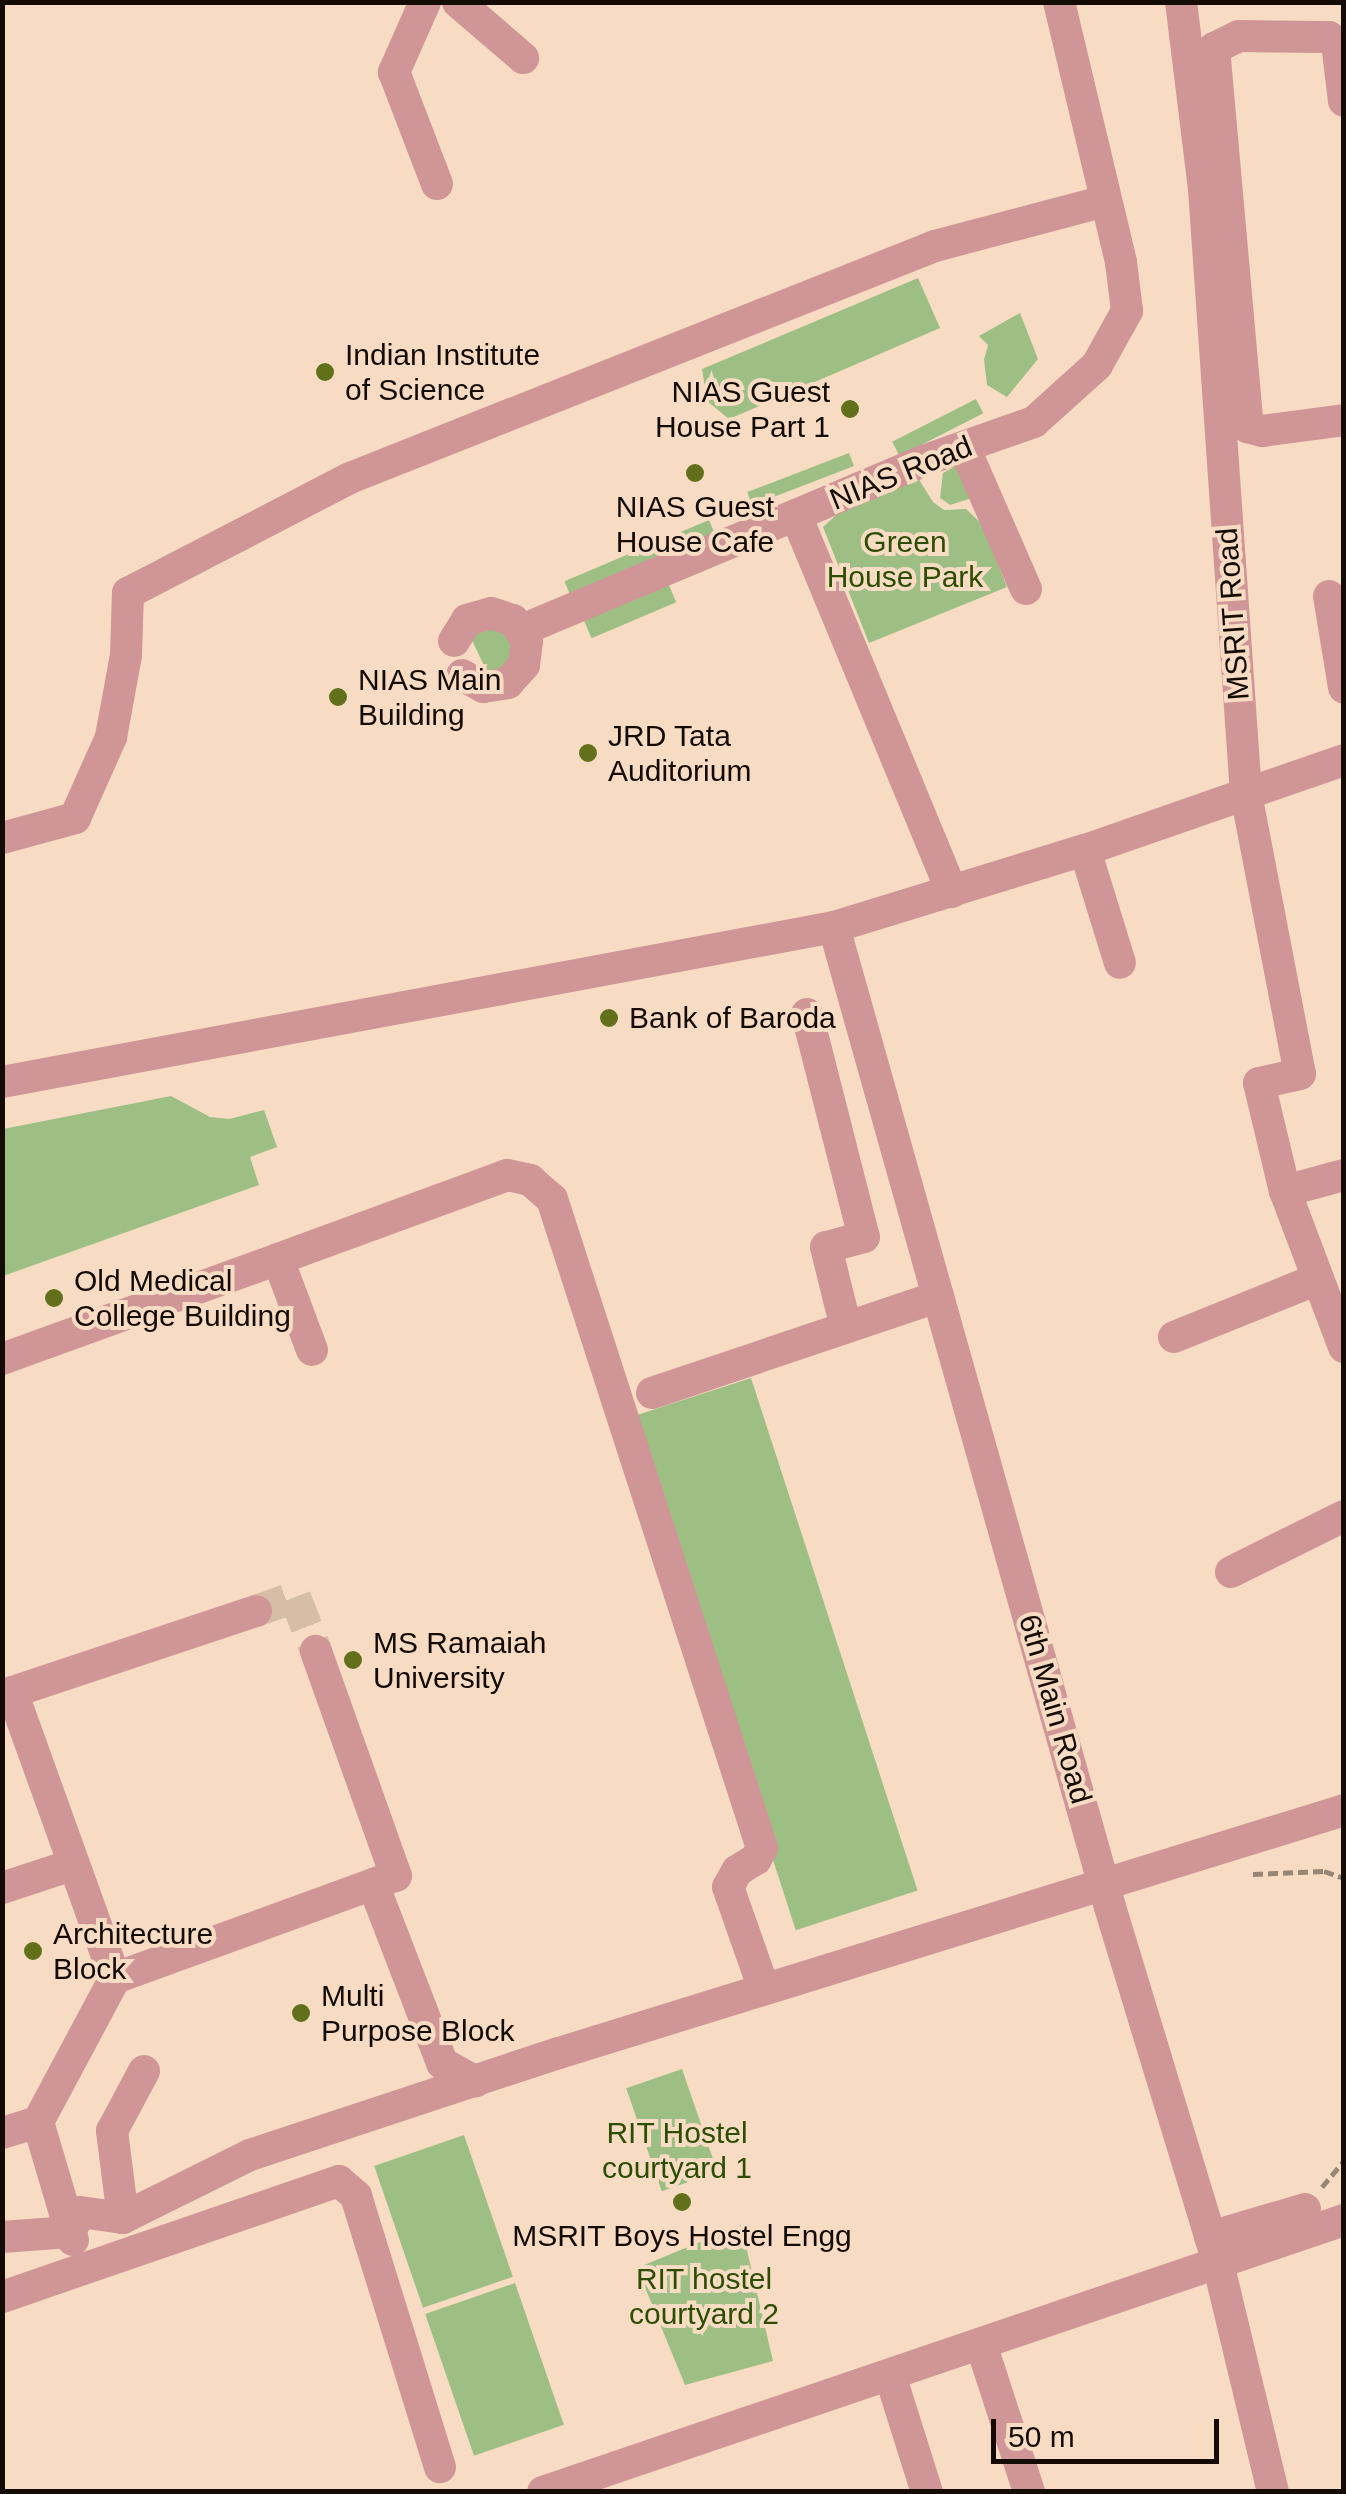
<!DOCTYPE html>
<html>
<head>
<meta charset="utf-8">
<style>
	body { margin:0 }
	#map { position:relative; width:1346px; height:2494px; overflow:hidden; background:#f7dcc3; font-family:Arial,sans-serif }
	div>[style] { position:absolute }
	.green>* { inset:0; background:#9ebf84; transform-origin:0 0 }
	.minor-tunnel>* { height:32px; margin-top:-16px; transform-origin:0; background:repeating-linear-gradient(90deg,#d5bda6 0 32px,transparent 0 48px) }
	.path>* { height:5px; margin-top:-2.5px; transform-origin:0; background:repeating-linear-gradient(90deg,#998574 0 10px,transparent 0 15px) }
	.minor>* { height:32px; margin:-16px; padding:0 16px; transform-origin:16px; border-radius:16px; background:#d09597 }
	.dots>* { width:28px; height:28px; translate:-50% -50%; box-sizing:border-box; border:5px solid #f7dcc3; border-radius:50% }
	span { translate:-50% -50%; white-space:nowrap; text-align:center; line-height:1.15; -webkit-text-stroke:8px #f7dcc3; paint-order:stroke }
	.poi-label { font-size:30px; color:#140b04 }
	.left { translate:0 -50%; text-align:left }
	.right { translate:-100% -50%; text-align:right }
	.street-label { font-size:30px; color:#140b04 }
	.park-label { font-size:30px; color:#2d4d03 }
	.frame { position:absolute; inset:0; border:5px solid #140b04; pointer-events:none }
	.scale { position:absolute; left:991px; top:2419px; width:228px; height:45px; box-sizing:border-box; border:5px solid #140b04; border-top:0; padding-left:12px; font-size:30px; line-height:35px; white-space:nowrap; color:#140b04; -webkit-text-stroke:8px #f7dcc3; paint-order:stroke }
</style>
</head>
<body>
<div id="map">
	<div class="green">
		<i style="clip-path:polygon(918px 278px,940px 328px,729px 419px,707px 401px,702px 369px)"></i>
		<i style="clip-path:polygon(1020px 313px,1038px 359px,1007px 397px,987px 385px,984px 360px,988px 345px,979px 336px)"></i>
		<i style="left:976px;top:399px;width:16px;height:94px;rotate:63deg"></i>
		<i style="left:849px;top:453px;width:14px;height:109px;rotate:69deg"></i>
		<i style="clip-path:polygon(963px 462px,978px 496px,950px 505px,940px 498px,943px 473px)"></i>
		<i style="clip-path:polygon(918px 478px,933px 502px,944px 510px,966px 509px,982px 524px,1007px 587px,869px 643px,823px 527px,846px 506px)"></i>
		<i style="left:709px;top:520px;width:15px;height:157px;rotate:67deg"></i>
		<i style="left:668px;top:583px;width:21px;height:92px;rotate:67deg"></i>
		<i style="clip-path:polygon(495px 625px,514px 646px,508px 668px,488px 674px,470px 636px)"></i>
		<i style="clip-path:polygon(171px 1096px,210px 1117px,229px 1119px,264px 1110px,277px 1147px,250px 1157px,259px 1185px,3px 1276px,3px 1129px)"></i>
		<i style="left:751px;top:1378px;width:539px;height:128px;rotate:72deg"></i>
		<i style="left:682px;top:2069px;width:109px;height:59px;rotate:71deg"></i>
		<i style="left:464px;top:2135px;width:150px;height:95px;rotate:71deg"></i>
		<i style="clip-path:polygon(741px 2225px,773px 2361px,685px 2385px,637px 2268px)"></i>
		<i style="left:515px;top:2283px;width:150px;height:95px;rotate:71deg"></i>
	</div>
	<div class="minor-tunnel">
		<i style="left:256px;top:1611px;width:41px;rotate:-19.7deg"></i>
		<i style="left:295px;top:1597px;width:58px;rotate:68.7deg"></i>
	</div>
	<div class="path">
		<i style="left:1253px;top:1874px;width:71px;rotate:-2.4deg"></i>
		<i style="left:1324px;top:1871px;width:21px;rotate:19deg"></i>
		<i style="left:1322px;top:2187px;width:34px;rotate:-50deg"></i>
	</div>
	<div class="minor">
		<i style="left:425px;top:2px;width:77px;rotate:113.9deg"></i>
		<i style="left:394px;top:72px;width:120px;rotate:69deg"></i>
		<i style="left:458px;top:2px;width:86px;rotate:40.7deg"></i>
		<i style="left:1344px;top:101px;width:58px;rotate:-96.9deg"></i>
		<i style="left:1337px;top:43px;width:10px;rotate:-143deg"></i>
		<i style="left:1329px;top:37px;width:90px;rotate:-179.4deg"></i>
		<i style="left:1239px;top:36px;width:28px;rotate:154deg"></i>
		<i style="left:1214px;top:48px;width:381px;rotate:84.9deg"></i>
		<i style="left:1248px;top:427px;width:15px;rotate:16deg"></i>
		<i style="left:1262px;top:431px;width:83px;rotate:-7.6deg"></i>
		<i style="left:964px;top:447px;width:155px;rotate:66.4deg"></i>
		<i style="left:1329px;top:596px;width:93px;rotate:80.7deg"></i>
		<i style="left:522px;top:630px;width:297px;rotate:-22.8deg"></i>
		<i style="left:454px;top:641px;width:25px;rotate:-58deg"></i>
		<i style="left:467px;top:620px;width:25px;rotate:-16deg"></i>
		<i style="left:491px;top:613px;width:23px;rotate:18deg"></i>
		<i style="left:513px;top:620px;width:25px;rotate:56deg"></i>
		<i style="left:527px;top:641px;width:24px;rotate:97deg"></i>
		<i style="left:524px;top:665px;width:24px;rotate:132deg"></i>
		<i style="left:508px;top:683px;width:25px;rotate:171deg"></i>
		<i style="left:483px;top:687px;width:24px;rotate:-150deg"></i>
		<i style="left:1344px;top:760px;width:104px;rotate:160.9deg"></i>
		<i style="left:1246px;top:794px;width:285px;rotate:79.1deg"></i>
		<i style="left:1300px;top:1074px;width:42px;rotate:167.6deg"></i>
		<i style="left:1259px;top:1083px;width:111px;rotate:76.5deg"></i>
		<i style="left:1285px;top:1191px;width:167px;rotate:69.3deg"></i>
		<i style="left:2px;top:838px;width:76px;rotate:-15.3deg"></i>
		<i style="left:75px;top:818px;width:89px;rotate:-66deg"></i>
		<i style="left:111px;top:737px;width:83px;rotate:-79.6deg"></i>
		<i style="left:126px;top:655px;width:62px;rotate:-88.2deg"></i>
		<i style="left:128px;top:593px;width:250px;rotate:-27.4deg"></i>
		<i style="left:350px;top:478px;width:629px;rotate:-21.63deg"></i>
		<i style="left:935px;top:246px;width:176px;rotate:-14.8deg"></i>
		<i style="left:1085px;top:850px;width:118px;rotate:72.8deg"></i>
		<i style="left:952px;top:892px;width:408px;rotate:-112.5deg"></i>
		<i style="left:796px;top:515px;width:138px;rotate:-23deg"></i>
		<i style="left:923px;top:461px;width:118px;rotate:-19.4deg"></i>
		<i style="left:1034px;top:422px;width:85px;rotate:-42.1deg"></i>
		<i style="left:1097px;top:365px;width:62px;rotate:-60.9deg"></i>
		<i style="left:1127px;top:311px;width:49px;rotate:-97deg"></i>
		<i style="left:1121px;top:262px;width:267px;rotate:-103.4deg"></i>
		<i style="left:834px;top:927px;width:1018px;rotate:74.27deg"></i>
		<i style="left:1110px;top:1907px;width:372px;rotate:73.1deg"></i>
		<i style="left:1218px;top:2263px;width:236px;rotate:76.5deg"></i>
		<i style="left:807px;top:1014px;width:230px;rotate:75.7deg"></i>
		<i style="left:864px;top:1237px;width:39px;rotate:165deg"></i>
		<i style="left:826px;top:1247px;width:83px;rotate:76.1deg"></i>
		<i style="left:2px;top:1082px;width:846px;rotate:-10.55deg"></i>
		<i style="left:834px;top:927px;width:263px;rotate:-17.1deg"></i>
		<i style="left:1085px;top:850px;width:170px;rotate:-19.2deg"></i>
		<i style="left:1246px;top:794px;width:606px;rotate:-93.97deg"></i>
		<i style="left:1204px;top:189px;width:188px;rotate:-97deg"></i>
		<i style="left:1285px;top:1191px;width:61px;rotate:-15.2deg"></i>
		<i style="left:278px;top:1259px;width:244px;rotate:-20.1deg"></i>
		<i style="left:507px;top:1175px;width:24px;rotate:12deg"></i>
		<i style="left:530px;top:1180px;width:29px;rotate:41deg"></i>
		<i style="left:552px;top:1199px;width:682px;rotate:72.07deg"></i>
		<i style="left:762px;top:1848px;width:13px;rotate:119deg"></i>
		<i style="left:756px;top:1859px;width:22px;rotate:148deg"></i>
		<i style="left:737px;top:1871px;width:18px;rotate:119deg"></i>
		<i style="left:728px;top:1887px;width:108px;rotate:70.6deg"></i>
		<i style="left:1174px;top:1337px;width:152px;rotate:-22deg"></i>
		<i style="left:2px;top:1359px;width:294px;rotate:-19.9deg"></i>
		<i style="left:278px;top:1259px;width:97px;rotate:69.5deg"></i>
		<i style="left:652px;top:1393px;width:302px;rotate:-18.6deg"></i>
		<i style="left:1231px;top:1572px;width:126px;rotate:-26.4deg"></i>
		<i style="left:256px;top:1611px;width:257px;rotate:161.6deg"></i>
		<i style="left:12px;top:1692px;width:304px;rotate:70.2deg"></i>
		<i style="left:115px;top:1978px;width:299px;rotate:-20deg"></i>
		<i style="left:396px;top:1876px;width:239px;rotate:-109.6deg"></i>
		<i style="left:373px;top:1884px;width:192px;rotate:68.9deg"></i>
		<i style="left:442px;top:2063px;width:38px;rotate:29deg"></i>
		<i style="left:2px;top:1888px;width:74px;rotate:-18.2deg"></i>
		<i style="left:38px;top:2122px;width:163px;rotate:-61.9deg"></i>
		<i style="left:2px;top:2133px;width:38px;rotate:-17deg"></i>
		<i style="left:38px;top:2122px;width:123px;rotate:73.5deg"></i>
		<i style="left:123px;top:2218px;width:88px;rotate:-97.2deg"></i>
		<i style="left:112px;top:2131px;width:68px;rotate:-61.9deg"></i>
		<i style="left:2px;top:2237px;width:68px;rotate:-4.2deg"></i>
		<i style="left:70px;top:2232px;width:22px;rotate:-63deg"></i>
		<i style="left:80px;top:2212px;width:43px;rotate:7.9deg"></i>
		<i style="left:123px;top:2218px;width:142px;rotate:-26.4deg"></i>
		<i style="left:250px;top:2155px;width:325px;rotate:-18.3deg"></i>
		<i style="left:559px;top:2053px;width:822px;rotate:-17.2deg"></i>
		<i style="left:1210px;top:2237px;width:99px;rotate:-16.4deg"></i>
		<i style="left:2px;top:2297px;width:356px;rotate:-19deg"></i>
		<i style="left:339px;top:2181px;width:23px;rotate:41deg"></i>
		<i style="left:356px;top:2196px;width:284px;rotate:72.8deg"></i>
		<i style="left:981px;top:2344px;width:156px;rotate:72deg"></i>
		<i style="left:890px;top:2375px;width:123px;rotate:72.5deg"></i>
		<i style="left:543px;top:2492px;width:846px;rotate:-18.76deg"></i>
	</div>
	<div class="dots">
		<i style="left:325px;top:372px;background:#62701b"></i>
		<i style="left:850px;top:409px;background:#62701b"></i>
		<i style="left:695px;top:473px;background:#62701b"></i>
		<i style="left:338px;top:697px;background:#62701b"></i>
		<i style="left:588px;top:753px;background:#62701b"></i>
		<i style="left:609px;top:1018px;background:#62701b"></i>
		<i style="left:54px;top:1298px;background:#62701b"></i>
		<i style="left:353px;top:1660px;background:#62701b"></i>
		<i style="left:33px;top:1951px;background:#62701b"></i>
		<i style="left:301px;top:2013px;background:#62701b"></i>
		<i style="left:682px;top:2202px;background:#62701b"></i>
	</div>
	<div class="poi-label">
		<span class="left" style="left:345px;top:372px">Indian Institute<br>of Science</span>
		<span class="right" style="left:830px;top:409px">NIAS Guest<br>House Part 1</span>
		<span style="left:695px;top:524px">NIAS Guest<br>House Cafe</span>
		<span class="left" style="left:358px;top:697px">NIAS Main<br>Building</span>
		<span class="left" style="left:608px;top:753px">JRD Tata<br>Auditorium</span>
		<span class="left" style="left:629px;top:1018px">Bank of Baroda</span>
		<span class="left" style="left:74px;top:1298px">Old Medical<br>College Building</span>
		<span class="left" style="left:373px;top:1660px">MS Ramaiah<br>University</span>
		<span class="left" style="left:53px;top:1951px">Architecture<br>Block</span>
		<span class="left" style="left:321px;top:2013px">Multi<br>Purpose Block</span>
		<span style="left:682px;top:2236px">MSRIT Boys Hostel Engg</span>
	</div>
	<div class="street-label">
		<span style="left:901px;top:473px;rotate:-22deg">NIAS Road</span>
		<span style="left:1233px;top:614px;rotate:-94deg">MSRIT Road</span>
		<span style="left:1055px;top:1709px;rotate:74deg">6th Main Road</span>
	</div>
	<div class="park-label">
		<span style="left:905px;top:559px">Green<br>House Park</span>
		<span style="left:677px;top:2150px">RIT Hostel<br>courtyard 1</span>
		<span style="left:704px;top:2296px">RIT hostel<br>courtyard 2</span>
	</div>
	<div class="frame"></div>
	<div class="scale">50 m</div>
</div>
</body>
</html>
